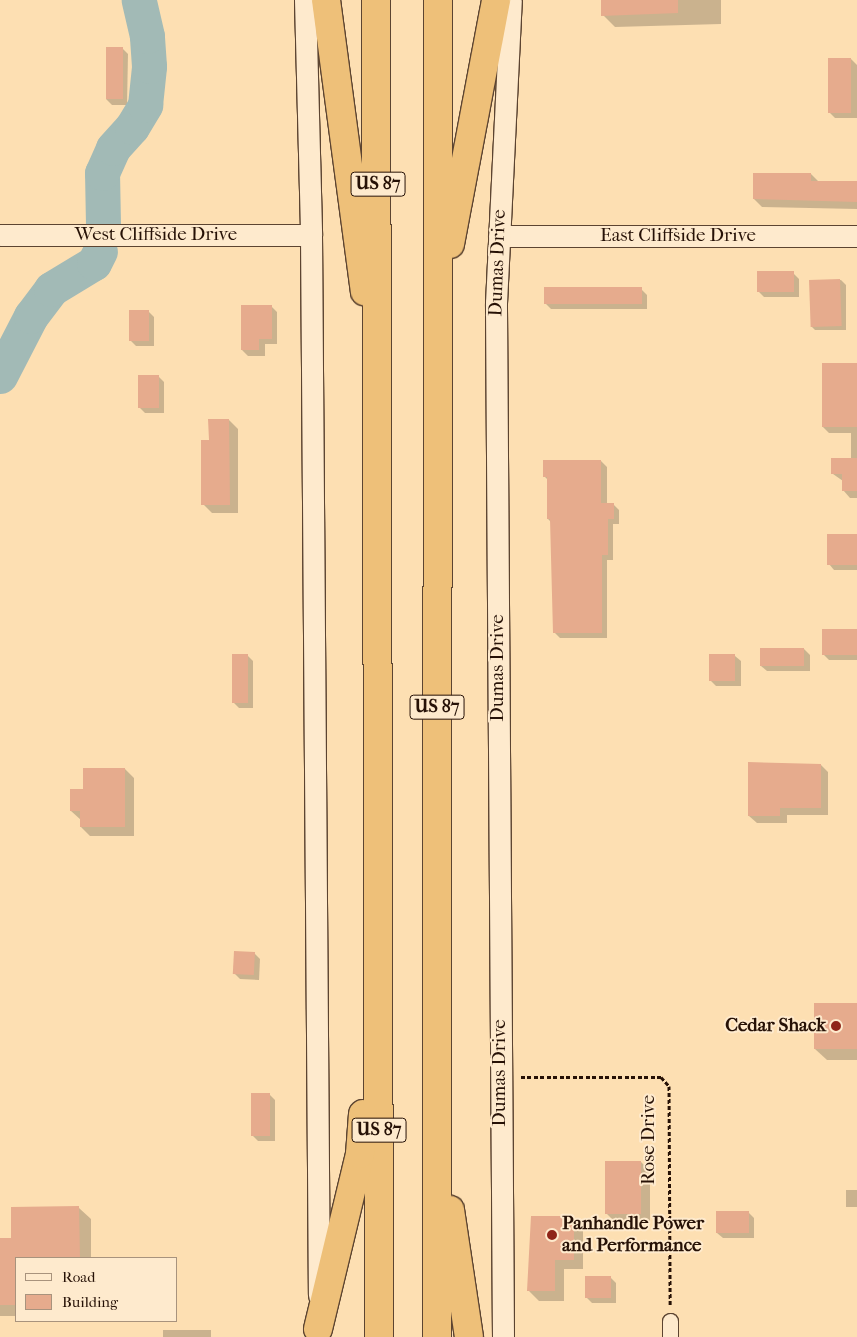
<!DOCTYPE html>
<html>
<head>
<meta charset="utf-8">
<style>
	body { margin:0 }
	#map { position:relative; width:857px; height:1337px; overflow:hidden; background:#fddfb2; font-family:"IM FELL French Canon",serif }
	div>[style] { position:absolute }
	.shadow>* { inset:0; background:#0003; transform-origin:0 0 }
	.river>* { height:35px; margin:-17.5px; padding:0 17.5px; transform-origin:17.5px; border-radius:17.5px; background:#a2bab6 }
	.building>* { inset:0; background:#e6ab8d; transform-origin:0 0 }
	.path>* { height:3px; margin-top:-1.5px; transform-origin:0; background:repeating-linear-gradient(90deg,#261106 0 4px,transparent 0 6.5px) }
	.roads { filter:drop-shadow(1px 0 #5c4431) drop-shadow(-1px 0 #5c4431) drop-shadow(0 1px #5c4431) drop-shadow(0 -1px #5c4431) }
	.street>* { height:15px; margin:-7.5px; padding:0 7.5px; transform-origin:7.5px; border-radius:7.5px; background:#feeacd }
	.secondary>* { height:21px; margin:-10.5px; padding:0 10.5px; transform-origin:10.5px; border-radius:10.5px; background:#feeacd }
	.highway>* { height:28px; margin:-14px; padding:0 14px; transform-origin:14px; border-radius:14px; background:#eec079 }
	.dots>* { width:14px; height:14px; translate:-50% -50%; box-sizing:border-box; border:2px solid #feeacd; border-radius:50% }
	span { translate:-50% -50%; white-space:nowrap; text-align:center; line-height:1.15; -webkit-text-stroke:4px #feeacd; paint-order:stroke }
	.shield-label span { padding:1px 4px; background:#feeacd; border:1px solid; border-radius:4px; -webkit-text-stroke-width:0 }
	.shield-label { font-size:18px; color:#261106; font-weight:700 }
	.street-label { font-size:19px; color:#261106 }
	.poi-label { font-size:19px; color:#261106; font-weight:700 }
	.right { translate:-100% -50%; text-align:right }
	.left { translate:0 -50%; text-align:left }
	.legend { position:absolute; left:15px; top:1257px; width:162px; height:65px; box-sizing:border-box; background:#feeacd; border:1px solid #a8937d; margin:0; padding:6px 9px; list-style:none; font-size:15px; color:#261106 }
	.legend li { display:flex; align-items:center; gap:10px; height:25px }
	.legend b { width:25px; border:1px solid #a8937d }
</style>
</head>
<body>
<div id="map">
	<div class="shadow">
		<i style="clip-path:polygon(602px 0,721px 0,721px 24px,615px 27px,603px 15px)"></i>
		<i style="clip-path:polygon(122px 48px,128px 54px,127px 105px,112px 105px,106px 99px)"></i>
		<i style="clip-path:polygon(851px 59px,857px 65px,857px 118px,835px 118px,829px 112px)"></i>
		<i style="clip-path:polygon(811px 174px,819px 182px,857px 182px,857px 209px,762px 207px,754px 199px)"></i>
		<i style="clip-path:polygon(793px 273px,799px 279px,799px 297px,764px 297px,758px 291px)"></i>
		<i style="clip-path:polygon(841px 280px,846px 285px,846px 330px,815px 330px,811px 326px,811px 282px)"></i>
		<i style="clip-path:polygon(641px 289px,647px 295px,647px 309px,551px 309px,545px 303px)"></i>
		<i style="clip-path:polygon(271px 306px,277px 312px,277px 344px,265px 344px,265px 356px,248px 356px,242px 350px)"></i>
		<i style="clip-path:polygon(148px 311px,154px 317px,154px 346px,136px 346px,130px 340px)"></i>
		<i style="clip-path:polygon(857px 364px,857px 498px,850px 498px,843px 490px,843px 481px,833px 474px,851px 459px,851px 433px,829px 433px,822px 426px)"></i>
		<i style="clip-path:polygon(158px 376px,164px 382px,164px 413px,145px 413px,139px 407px)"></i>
		<i style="clip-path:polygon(229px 420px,238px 429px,238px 513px,212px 513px,203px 504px,210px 441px)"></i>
		<i style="clip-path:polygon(601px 461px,607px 467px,607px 504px,613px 504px,619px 510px,619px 524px,613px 524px,613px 560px,607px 560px,607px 638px,560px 638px,554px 632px,551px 522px,548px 519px,548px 480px,544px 476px)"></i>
		<i style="clip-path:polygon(857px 536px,857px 570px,834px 570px,829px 564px)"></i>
		<i style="clip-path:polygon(857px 630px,857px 660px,829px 660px,823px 654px)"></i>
		<i style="clip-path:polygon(804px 649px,810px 655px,810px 671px,767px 671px,761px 666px)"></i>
		<i style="clip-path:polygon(248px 656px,253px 661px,253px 708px,239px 708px,233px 702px)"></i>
		<i style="clip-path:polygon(735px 656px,741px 661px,741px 686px,716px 686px,710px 680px)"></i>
		<i style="clip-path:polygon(821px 765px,828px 772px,828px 815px,787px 815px,787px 823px,757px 823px,749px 816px)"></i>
		<i style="clip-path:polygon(125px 769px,134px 778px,134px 836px,90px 836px,81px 827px,81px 820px,71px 811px,84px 790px)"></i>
		<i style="clip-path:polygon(254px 953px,260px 959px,259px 980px,240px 979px,234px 973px)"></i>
		<i style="clip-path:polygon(857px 1005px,857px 1060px,827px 1060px,815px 1049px)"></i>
		<i style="clip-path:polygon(269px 1094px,275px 1100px,275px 1141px,258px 1141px,252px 1135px)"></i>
		<i style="clip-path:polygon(641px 1162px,650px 1171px,650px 1222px,615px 1222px,606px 1213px)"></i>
		<i style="left:846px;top:1190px;width:11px;height:17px"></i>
		<i style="clip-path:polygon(79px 1208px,91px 1219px,91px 1258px,16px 1258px,16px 1316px,0 1316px,0 1240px,12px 1240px)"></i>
		<i style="clip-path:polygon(748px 1212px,754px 1218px,754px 1238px,723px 1238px,717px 1233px)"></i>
		<i style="clip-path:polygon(573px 1217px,583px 1227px,583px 1269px,564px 1269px,564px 1301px,539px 1301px,529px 1291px)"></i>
		<i style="clip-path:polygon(610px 1277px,616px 1283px,616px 1303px,592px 1303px,586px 1297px)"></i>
		<i style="left:163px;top:1330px;width:48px;height:7px"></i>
	</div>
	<div class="river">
		<i style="left:103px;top:224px;width:51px;rotate:-91.1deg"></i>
		<i style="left:102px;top:173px;width:27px;rotate:-66deg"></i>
		<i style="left:113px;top:148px;width:28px;rotate:-48deg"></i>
		<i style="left:132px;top:127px;width:26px;rotate:-59deg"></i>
		<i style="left:145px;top:105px;width:39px;rotate:-84deg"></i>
		<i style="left:149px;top:66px;width:30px;rotate:-94deg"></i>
		<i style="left:147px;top:36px;width:37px;rotate:-103deg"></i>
		<i style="left:0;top:376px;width:68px;rotate:-62.7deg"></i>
		<i style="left:31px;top:316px;width:34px;rotate:-53deg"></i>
		<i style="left:51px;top:289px;width:50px;rotate:-31.2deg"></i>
		<i style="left:94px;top:263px;width:13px;rotate:-63deg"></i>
	</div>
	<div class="building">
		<i style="clip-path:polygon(601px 0,678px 0,678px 13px,601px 16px)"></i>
		<i style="left:106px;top:47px;width:17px;height:52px"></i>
		<i style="left:828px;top:58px;width:23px;height:55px"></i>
		<i style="clip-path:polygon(753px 173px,811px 173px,811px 181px,857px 181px,857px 202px,753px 199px)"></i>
		<i style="left:757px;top:271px;width:37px;height:21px"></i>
		<i style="left:840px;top:279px;width:47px;height:31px;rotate:88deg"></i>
		<i style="left:544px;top:287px;width:98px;height:17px"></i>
		<i style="clip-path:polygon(241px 305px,272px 305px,272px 339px,259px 339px,259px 350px,241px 350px)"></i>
		<i style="left:129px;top:310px;width:20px;height:31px"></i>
		<i style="left:822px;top:363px;width:35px;height:64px"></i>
		<i style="left:138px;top:375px;width:21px;height:33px"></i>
		<i style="clip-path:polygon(208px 419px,229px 419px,230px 505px,201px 505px,201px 440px,209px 440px)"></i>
		<i style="clip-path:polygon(831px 458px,857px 458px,857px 491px,842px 491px,842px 474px,831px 474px)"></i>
		<i style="clip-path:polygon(543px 460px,601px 460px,601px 503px,614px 503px,614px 519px,608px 519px,608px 555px,602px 555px,602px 633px,553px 633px,550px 519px,547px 519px,547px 477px,543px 477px)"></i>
		<i style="left:827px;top:534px;width:30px;height:31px"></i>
		<i style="left:822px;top:629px;width:35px;height:26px"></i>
		<i style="left:760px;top:648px;width:44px;height:18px"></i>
		<i style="left:232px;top:654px;width:16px;height:49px"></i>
		<i style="left:709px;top:654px;width:26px;height:27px"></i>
		<i style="clip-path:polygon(748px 762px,821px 764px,821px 808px,780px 808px,780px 816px,748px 816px)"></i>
		<i style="clip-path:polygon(83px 768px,125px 768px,125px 827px,80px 827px,80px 811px,70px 811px,70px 789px,83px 789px)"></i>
		<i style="left:234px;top:951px;width:21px;height:23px;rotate:3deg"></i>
		<i style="left:814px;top:1003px;width:43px;height:46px"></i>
		<i style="left:251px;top:1093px;width:19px;height:43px"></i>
		<i style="left:605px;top:1161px;width:36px;height:53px"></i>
		<i style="clip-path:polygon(79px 1206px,80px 1258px,16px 1258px,16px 1305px,0 1305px,0 1238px,11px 1238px,11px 1207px)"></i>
		<i style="left:716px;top:1211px;width:33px;height:22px"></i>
		<i style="clip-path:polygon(531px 1216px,574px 1216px,574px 1260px,555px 1260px,555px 1291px,527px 1291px)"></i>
		<i style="left:585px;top:1276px;width:26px;height:22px"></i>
	</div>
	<div class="path">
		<i style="left:521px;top:1077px;width:140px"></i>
		<i style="left:661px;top:1077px;width:12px;rotate:48deg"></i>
		<i style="left:669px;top:1086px;width:219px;rotate:89.7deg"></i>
	</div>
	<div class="roads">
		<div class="street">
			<i style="left:670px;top:1321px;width:16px;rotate:90deg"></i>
		</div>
		<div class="secondary">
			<i style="left:305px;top:0;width:235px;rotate:88.5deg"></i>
			<i style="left:311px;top:235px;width:1060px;rotate:89.57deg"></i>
			<i style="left:0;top:235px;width:311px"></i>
			<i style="left:499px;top:236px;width:358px"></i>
			<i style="left:503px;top:1337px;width:1034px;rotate:-90.39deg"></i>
			<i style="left:496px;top:303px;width:303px;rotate:-87.2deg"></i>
		</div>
		<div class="highway">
			<i style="left:326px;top:0;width:294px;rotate:82.4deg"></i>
			<i style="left:376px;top:0;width:1337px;rotate:89.87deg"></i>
			<i style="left:450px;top:244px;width:248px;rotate:-79.3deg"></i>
			<i style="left:450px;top:1210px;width:128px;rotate:81.5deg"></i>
			<i style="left:318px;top:1329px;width:180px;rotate:-76.5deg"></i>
			<i style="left:360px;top:1154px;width:40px;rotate:-85.7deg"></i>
			<i style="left:437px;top:1337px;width:1337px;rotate:-89.96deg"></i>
		</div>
	</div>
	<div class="dots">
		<i style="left:836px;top:1026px;background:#8f2418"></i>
		<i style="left:552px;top:1235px;background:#8f2418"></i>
	</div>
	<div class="shield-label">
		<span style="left:378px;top:184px">US 87</span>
		<span style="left:437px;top:707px">US 87</span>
		<span style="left:379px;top:1130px">US 87</span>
	</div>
	<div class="street-label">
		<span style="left:156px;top:235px">West Cliffside Drive</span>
		<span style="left:678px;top:236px">East Cliffside Drive</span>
		<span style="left:498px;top:263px;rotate:-88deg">Dumas Drive</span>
		<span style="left:498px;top:668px;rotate:-90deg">Dumas Drive</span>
		<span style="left:500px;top:1073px;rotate:-90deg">Dumas Drive</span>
		<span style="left:649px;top:1140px;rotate:-90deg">Rose Drive</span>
	</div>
	<div class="poi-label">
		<span class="right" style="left:826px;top:1026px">Cedar Shack</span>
		<span class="left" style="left:562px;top:1235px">Panhandle Power<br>and Performance</span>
	</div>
	<ul class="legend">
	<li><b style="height:6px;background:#feeacd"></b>Road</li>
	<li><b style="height:14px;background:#e6ab8d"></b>Building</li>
	</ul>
</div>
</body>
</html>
